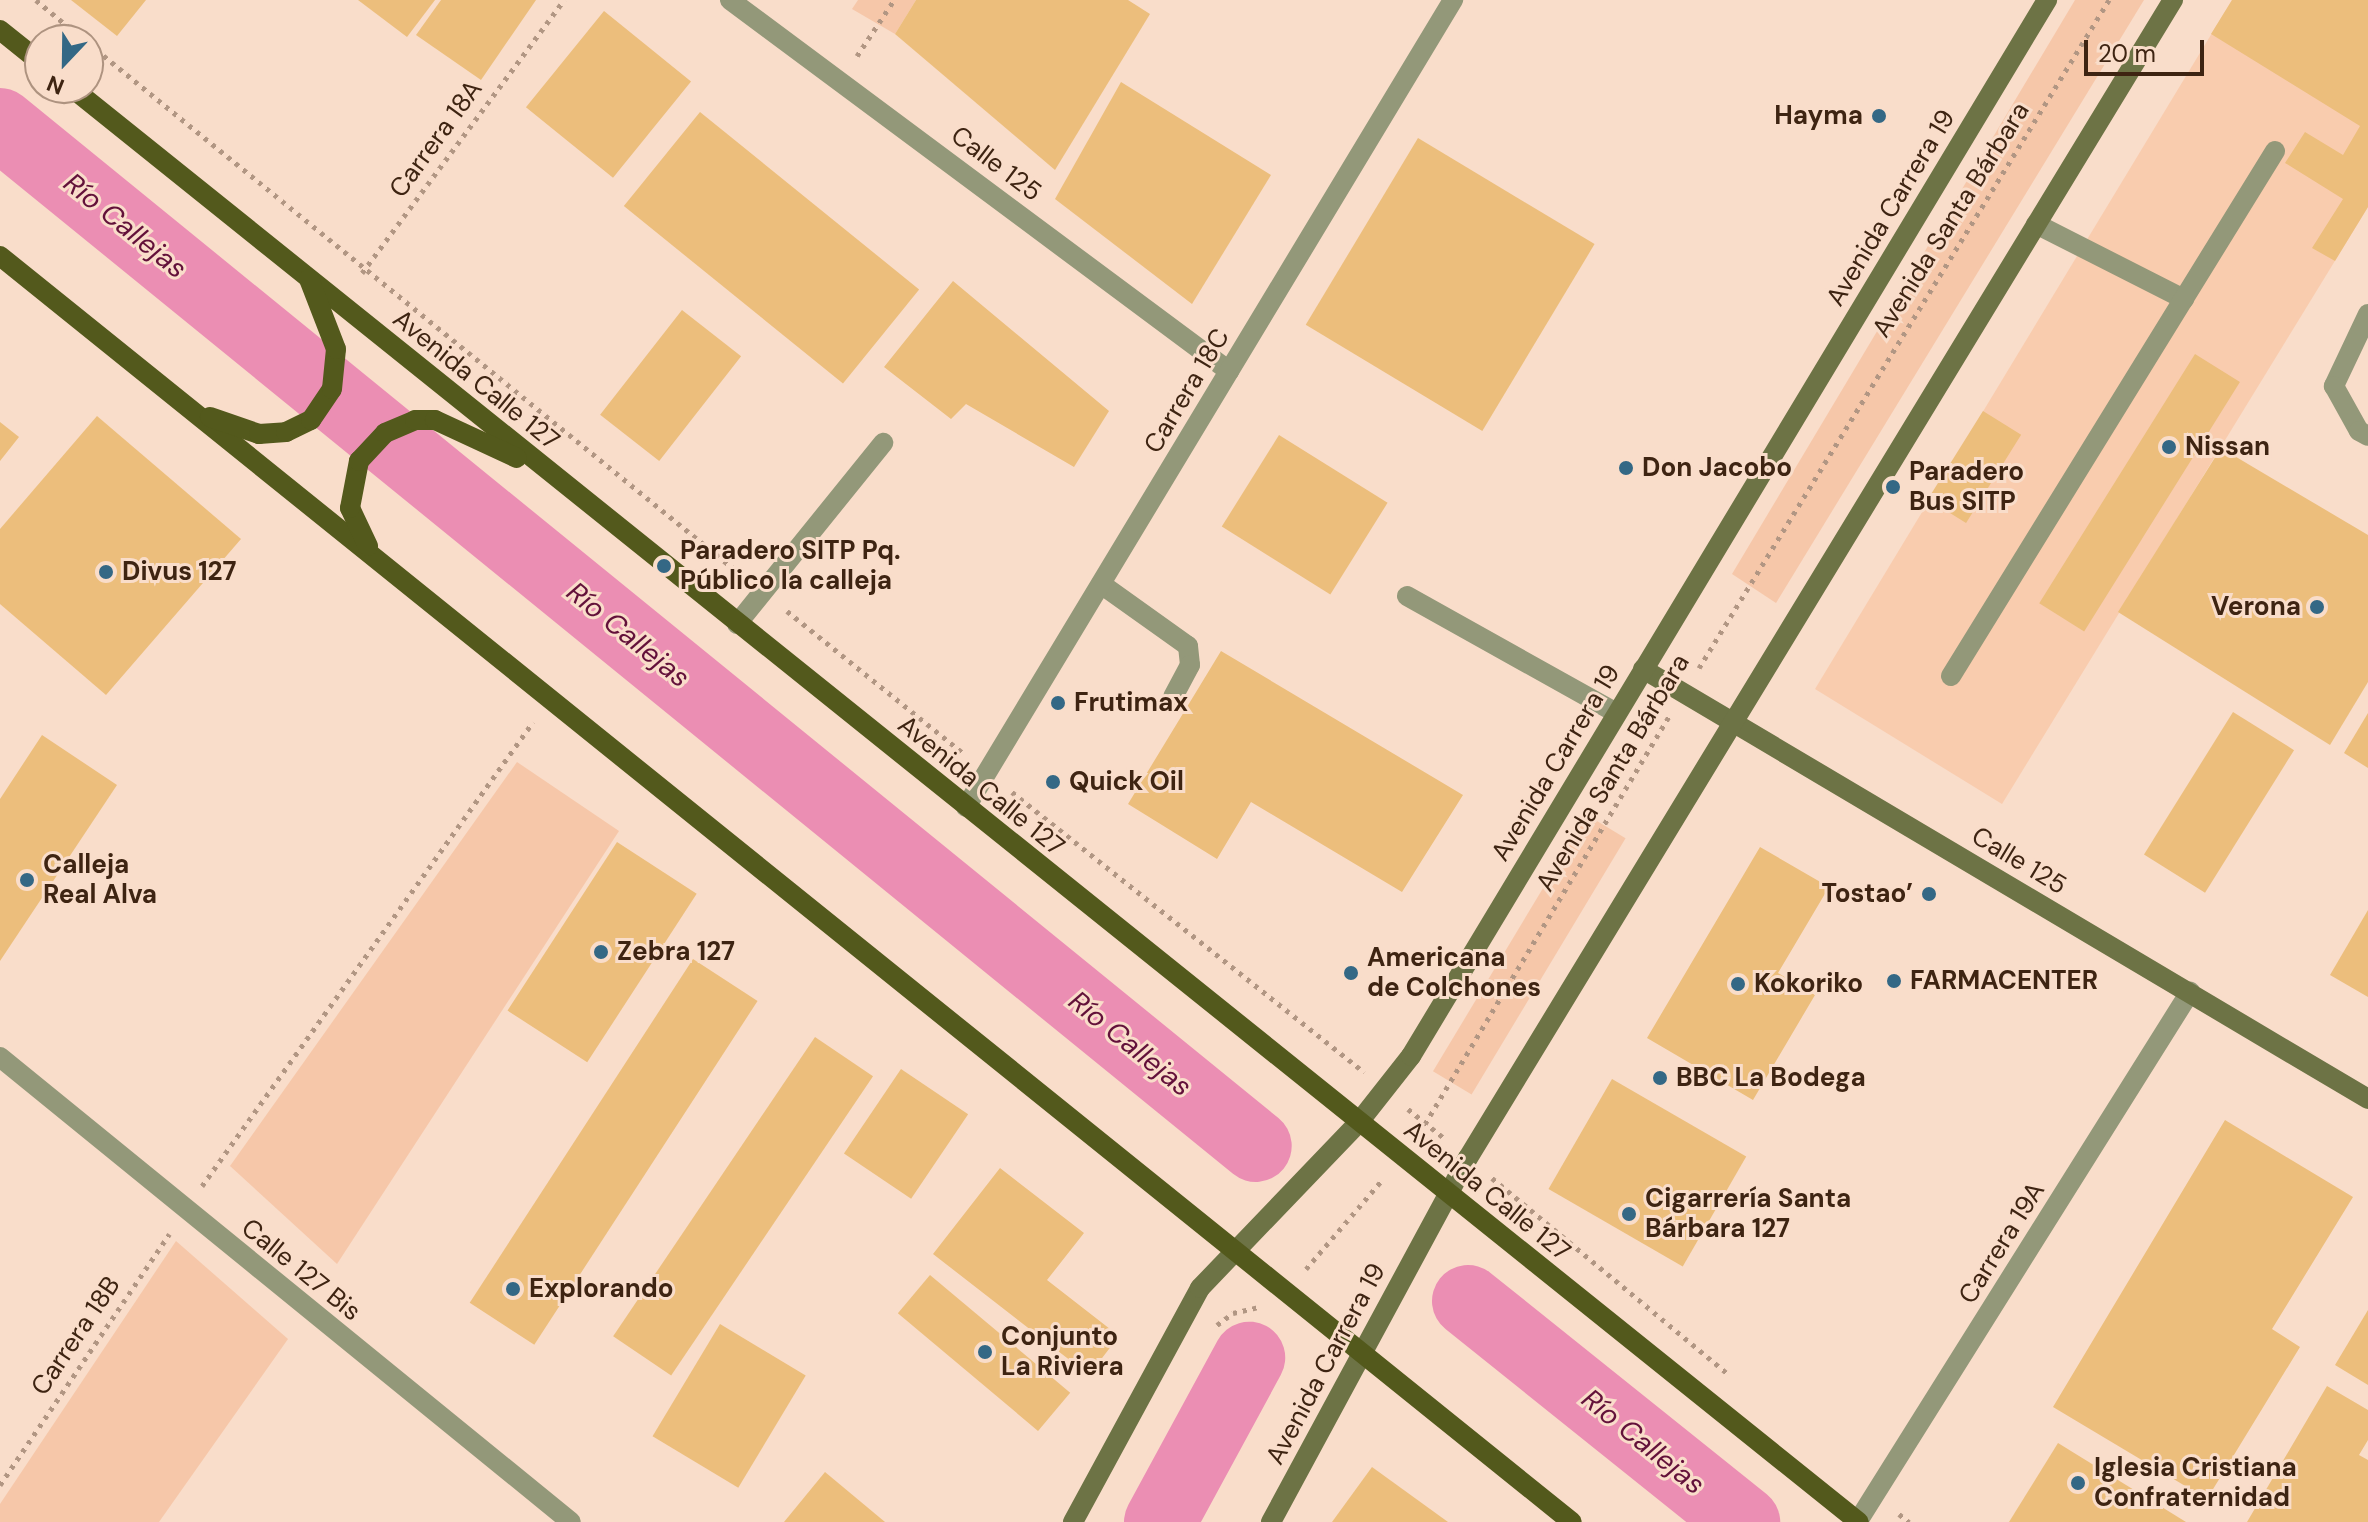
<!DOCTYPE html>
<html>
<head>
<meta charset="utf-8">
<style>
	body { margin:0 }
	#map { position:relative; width:2368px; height:1522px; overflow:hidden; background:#f9ddca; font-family:"DM Sans",sans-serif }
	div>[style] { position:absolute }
	.built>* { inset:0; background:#f9ccae }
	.green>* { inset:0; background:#f6c7a9; transform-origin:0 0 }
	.river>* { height:72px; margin:-36px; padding:0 36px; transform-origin:36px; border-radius:36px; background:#eb8eb3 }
	.building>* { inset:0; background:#ecbe7c; transform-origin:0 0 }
	.path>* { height:5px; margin-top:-2.5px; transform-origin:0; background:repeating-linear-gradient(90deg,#b19683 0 4px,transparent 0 10px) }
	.lane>* { height:20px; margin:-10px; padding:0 10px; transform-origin:10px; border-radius:10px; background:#939879 }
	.street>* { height:20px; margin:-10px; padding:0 10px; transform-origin:10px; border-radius:10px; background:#939879 }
	.secondary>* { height:20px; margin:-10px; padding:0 10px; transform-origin:10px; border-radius:10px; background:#6d7345 }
	.primary>* { height:20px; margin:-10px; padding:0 10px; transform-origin:10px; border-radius:10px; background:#53591c }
	.dots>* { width:22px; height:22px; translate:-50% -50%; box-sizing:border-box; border:4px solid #f9ddca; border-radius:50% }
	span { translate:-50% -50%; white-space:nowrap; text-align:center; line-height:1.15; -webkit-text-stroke:6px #f9ddca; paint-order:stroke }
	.poi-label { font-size:26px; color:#3e2412; font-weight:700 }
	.right { translate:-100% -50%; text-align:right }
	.left { translate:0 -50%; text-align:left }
	.street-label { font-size:26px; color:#3e2412 }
	.water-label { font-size:28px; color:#63113a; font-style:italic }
	.north { position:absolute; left:24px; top:24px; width:80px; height:80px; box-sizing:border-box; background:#f9ddca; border:2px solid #ae9380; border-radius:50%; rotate:202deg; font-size:22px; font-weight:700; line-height:32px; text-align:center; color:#3e2412 }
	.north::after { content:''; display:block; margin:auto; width:28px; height:36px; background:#346885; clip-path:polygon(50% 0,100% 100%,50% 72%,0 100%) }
	.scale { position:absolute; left:2084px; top:40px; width:120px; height:36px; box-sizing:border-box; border:4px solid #3e2412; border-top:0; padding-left:10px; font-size:24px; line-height:28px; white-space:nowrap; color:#3e2412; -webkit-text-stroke:6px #f9ddca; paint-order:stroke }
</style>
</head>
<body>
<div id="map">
	<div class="built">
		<i style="clip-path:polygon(2232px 0,2368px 73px,2368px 207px,2002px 804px,1815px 689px)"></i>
	</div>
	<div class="green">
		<i style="clip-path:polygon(858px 0,916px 0,895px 34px,852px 9px)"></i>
		<i style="clip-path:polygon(2075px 0,2144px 0,1776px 603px,1732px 574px)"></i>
		<i style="clip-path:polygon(517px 762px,619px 831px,337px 1264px,230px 1166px)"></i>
		<i style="left:1587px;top:815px;width:45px;height:299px;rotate:31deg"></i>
		<i style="clip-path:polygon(176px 1241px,288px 1339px,159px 1522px,0 1522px,0 1504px)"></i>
	</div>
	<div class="river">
		<i style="left:0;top:124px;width:1619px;rotate:39.14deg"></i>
		<i style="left:1468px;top:1301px;width:354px;rotate:38.7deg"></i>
		<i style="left:1160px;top:1522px;width:187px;rotate:-61.5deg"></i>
	</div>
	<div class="building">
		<i style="clip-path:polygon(71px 0,146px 0,117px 36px)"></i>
		<i style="clip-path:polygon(358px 0,435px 0,407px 37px)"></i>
		<i style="clip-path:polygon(441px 0,536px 0,481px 80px,416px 35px)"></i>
		<i style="clip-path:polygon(916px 0,1128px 0,1150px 14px,1055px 170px,895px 34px)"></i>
		<i style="clip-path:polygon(2232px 0,2368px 0,2368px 207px,2335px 261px,2312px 248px,2343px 199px,2285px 163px,2305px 132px,2343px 155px,2360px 126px,2211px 34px)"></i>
		<i style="left:604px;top:11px;width:112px;height:124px;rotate:39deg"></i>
		<i style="clip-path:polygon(1121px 82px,1271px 175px,1192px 304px,1055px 199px)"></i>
		<i style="left:700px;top:112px;width:282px;height:121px;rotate:39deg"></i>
		<i style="left:1418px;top:138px;width:206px;height:218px;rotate:31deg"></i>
		<i style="clip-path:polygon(953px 281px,1109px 411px,1074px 467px,966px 404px,951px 419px,884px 367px)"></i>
		<i style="left:682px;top:310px;width:75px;height:133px;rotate:38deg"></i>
		<i style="left:2195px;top:354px;width:53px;height:294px;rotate:32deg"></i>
		<i style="left:1983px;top:411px;width:45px;height:104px;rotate:32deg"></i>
		<i style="clip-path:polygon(97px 416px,241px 539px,106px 695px,0 604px,0 529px)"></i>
		<i style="clip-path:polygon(0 422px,19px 437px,0 461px)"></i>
		<i style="left:1279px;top:435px;width:128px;height:108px;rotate:32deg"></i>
		<i style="clip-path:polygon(2221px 448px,2368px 535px,2368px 682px,2330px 745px,2118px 612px)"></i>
		<i style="clip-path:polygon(1221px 651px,1463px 795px,1402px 892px,1251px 802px,1217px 859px,1128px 804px)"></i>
		<i style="left:2233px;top:712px;width:72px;height:168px;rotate:32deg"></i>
		<i style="clip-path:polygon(2368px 713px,2368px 768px,2344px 753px)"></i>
		<i style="clip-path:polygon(42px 735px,117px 785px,0 961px,0 799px)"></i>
		<i style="left:617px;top:842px;width:95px;height:201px;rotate:33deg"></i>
		<i style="clip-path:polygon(1760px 847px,1829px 887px,1778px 973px,1815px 995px,1753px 1100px,1647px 1038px)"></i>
		<i style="clip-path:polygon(2368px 910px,2368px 997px,2330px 975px)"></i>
		<i style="left:693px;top:959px;width:77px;height:410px;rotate:33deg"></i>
		<i style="left:815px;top:1037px;width:70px;height:361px;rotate:34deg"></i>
		<i style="left:901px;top:1069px;width:81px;height:102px;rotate:34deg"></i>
		<i style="left:1612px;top:1079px;width:155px;height:127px;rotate:30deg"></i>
		<i style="clip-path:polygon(2225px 1120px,2353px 1197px,2272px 1329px,2300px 1347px,2207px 1499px,2053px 1407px)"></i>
		<i style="clip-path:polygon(1000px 1168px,1084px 1233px,1047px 1280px,1119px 1336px,1089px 1375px,933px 1254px)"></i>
		<i style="left:930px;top:1275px;width:183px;height:50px;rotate:40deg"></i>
		<i style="clip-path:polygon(2368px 1310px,2368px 1385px,2335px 1365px)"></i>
		<i style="left:720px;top:1324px;width:100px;height:131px;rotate:31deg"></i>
		<i style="clip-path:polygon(2327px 1386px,2368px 1410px,2368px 1440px,2359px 1455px,2368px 1460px,2368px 1522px,2247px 1522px)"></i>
		<i style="clip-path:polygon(2058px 1443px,2186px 1522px,2009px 1522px)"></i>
		<i style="clip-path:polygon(1372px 1467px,1448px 1522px,1332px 1522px)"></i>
		<i style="clip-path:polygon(825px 1472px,885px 1522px,784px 1522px)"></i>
	</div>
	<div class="path">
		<i style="left:36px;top:0;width:62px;rotate:39.8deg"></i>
		<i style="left:88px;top:43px;width:839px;rotate:39.15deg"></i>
		<i style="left:857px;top:56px;width:67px;rotate:-56.5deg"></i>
		<i style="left:362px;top:273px;width:340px;rotate:-53.5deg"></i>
		<i style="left:787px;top:611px;width:226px;rotate:38.9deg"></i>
		<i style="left:1699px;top:668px;width:784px;rotate:-58.46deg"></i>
		<i style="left:1012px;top:792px;width:450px;rotate:38.5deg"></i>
		<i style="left:1408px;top:1109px;width:46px;rotate:38.9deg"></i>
		<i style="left:1425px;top:1124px;width:475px;rotate:-59.1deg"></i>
		<i style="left:1492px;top:1178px;width:305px;rotate:39.7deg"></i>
		<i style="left:202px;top:1186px;width:570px;rotate:-54.5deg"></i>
		<i style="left:1306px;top:1269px;width:118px;rotate:-49.5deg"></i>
		<i style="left:1217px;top:1325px;width:20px;rotate:-37deg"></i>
		<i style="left:1233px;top:1313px;width:27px;rotate:-13deg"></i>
		<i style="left:0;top:1485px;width:303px;rotate:-56deg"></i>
		<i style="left:1899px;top:1514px;width:13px;rotate:39deg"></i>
	</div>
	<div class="lane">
		<i style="left:2036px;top:224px;width:166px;rotate:26.9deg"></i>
		<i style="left:1101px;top:584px;width:107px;rotate:35.5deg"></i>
		<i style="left:1188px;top:646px;width:19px;rotate:84deg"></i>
		<i style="left:1190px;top:665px;width:36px;rotate:118deg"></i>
		<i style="left:1407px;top:596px;width:240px;rotate:29.2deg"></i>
		<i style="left:737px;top:624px;width:233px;rotate:-51.1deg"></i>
		<i style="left:1951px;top:676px;width:617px;rotate:-58.32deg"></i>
	</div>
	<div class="street">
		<i style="left:730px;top:0;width:622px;rotate:36.63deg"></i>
		<i style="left:2368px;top:314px;width:80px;rotate:115.3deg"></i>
		<i style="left:2334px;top:386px;width:51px;rotate:60.9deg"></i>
		<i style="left:2359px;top:431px;width:10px;rotate:29deg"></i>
		<i style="left:966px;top:807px;width:943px;rotate:-58.89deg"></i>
		<i style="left:0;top:1057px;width:736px;rotate:39.16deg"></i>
		<i style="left:1858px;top:1521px;width:625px;rotate:-57.89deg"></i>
	</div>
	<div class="secondary">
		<i style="left:1643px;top:669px;width:843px;rotate:30.67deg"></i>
		<i style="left:1073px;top:1522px;width:266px;rotate:-61.5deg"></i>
		<i style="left:1200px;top:1288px;width:230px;rotate:-46.2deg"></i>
		<i style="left:1359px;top:1122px;width:84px;rotate:-51.8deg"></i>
		<i style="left:1411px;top:1056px;width:1233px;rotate:-58.94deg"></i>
		<i style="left:1271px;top:1522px;width:414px;rotate:-61.6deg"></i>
		<i style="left:1468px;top:1158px;width:1356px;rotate:-58.67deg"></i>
	</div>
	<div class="primary">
		<i style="left:0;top:30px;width:51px;rotate:38.7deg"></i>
		<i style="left:72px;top:88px;width:2291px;rotate:38.75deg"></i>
		<i style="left:0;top:256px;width:2018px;rotate:38.85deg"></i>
		<i style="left:210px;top:417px;width:52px;rotate:19.1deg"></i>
		<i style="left:259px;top:434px;width:27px;rotate:-4deg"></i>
		<i style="left:286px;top:432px;width:28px;rotate:-26deg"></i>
		<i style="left:311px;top:420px;width:37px;rotate:-56deg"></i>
		<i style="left:332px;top:389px;width:40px;rotate:-84.3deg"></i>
		<i style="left:336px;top:349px;width:75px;rotate:-111.1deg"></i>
		<i style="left:368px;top:546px;width:42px;rotate:-115.3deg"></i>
		<i style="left:350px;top:508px;width:48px;rotate:-79.2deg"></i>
		<i style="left:359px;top:461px;width:38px;rotate:-47deg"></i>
		<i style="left:385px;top:433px;width:33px;rotate:-23deg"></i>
		<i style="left:415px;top:420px;width:20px"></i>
		<i style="left:435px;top:420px;width:90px;rotate:24.9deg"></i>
	</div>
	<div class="dots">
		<i style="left:1879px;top:116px;background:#346885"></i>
		<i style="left:2169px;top:447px;background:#346885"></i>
		<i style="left:1626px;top:468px;background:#346885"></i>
		<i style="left:1893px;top:487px;background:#346885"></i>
		<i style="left:664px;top:566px;background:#346885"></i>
		<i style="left:106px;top:572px;background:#346885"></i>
		<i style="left:2317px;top:607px;background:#346885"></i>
		<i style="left:1058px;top:703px;background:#346885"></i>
		<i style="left:1053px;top:782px;background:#346885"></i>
		<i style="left:27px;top:880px;background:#346885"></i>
		<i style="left:1929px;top:894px;background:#346885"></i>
		<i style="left:601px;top:952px;background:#346885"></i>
		<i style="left:1351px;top:973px;background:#346885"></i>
		<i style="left:1894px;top:981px;background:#346885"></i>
		<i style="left:1738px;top:984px;background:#346885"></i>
		<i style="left:1660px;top:1078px;background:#346885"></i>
		<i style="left:1629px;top:1214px;background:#346885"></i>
		<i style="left:513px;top:1289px;background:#346885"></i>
		<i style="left:985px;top:1352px;background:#346885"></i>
		<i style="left:2078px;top:1483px;background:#346885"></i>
	</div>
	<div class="poi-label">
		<span class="right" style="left:1863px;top:116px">Hayma</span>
		<span class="left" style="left:2185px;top:447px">Nissan</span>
		<span class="left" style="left:1642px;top:468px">Don Jacobo</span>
		<span class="left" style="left:1909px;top:487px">Paradero<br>Bus SITP</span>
		<span class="left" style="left:680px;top:566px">Paradero SITP Pq.<br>Público la calleja</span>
		<span class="left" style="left:122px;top:572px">Divus 127</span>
		<span class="right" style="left:2301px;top:607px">Verona</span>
		<span class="left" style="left:1074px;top:703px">Frutimax</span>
		<span class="left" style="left:1069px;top:782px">Quick Oil</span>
		<span class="left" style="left:43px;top:880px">Calleja<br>Real Alva</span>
		<span class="right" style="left:1913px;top:894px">Tostao’</span>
		<span class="left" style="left:617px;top:952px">Zebra 127</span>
		<span class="left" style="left:1367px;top:973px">Americana<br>de Colchones</span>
		<span class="left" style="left:1910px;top:981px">FARMACENTER</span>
		<span class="left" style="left:1754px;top:984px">Kokoriko</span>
		<span class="left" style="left:1676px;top:1078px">BBC La Bodega</span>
		<span class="left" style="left:1645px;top:1214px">Cigarrería Santa<br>Bárbara 127</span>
		<span class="left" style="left:529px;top:1289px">Explorando</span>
		<span class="left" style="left:1001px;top:1352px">Conjunto<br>La Riviera</span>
		<span class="left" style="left:2094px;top:1483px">Iglesia Cristiana<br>Confraternidad</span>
	</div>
	<div class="street-label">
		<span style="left:436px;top:139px;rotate:-54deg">Carrera 18A</span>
		<span style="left:996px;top:164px;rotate:37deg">Calle 125</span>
		<span style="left:1891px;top:208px;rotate:-59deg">Avenida Carrera 19</span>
		<span style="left:1951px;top:220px;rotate:-58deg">Avenida Santa Bárbara</span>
		<span style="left:476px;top:380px;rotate:39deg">Avenida Calle 127</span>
		<span style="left:1187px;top:391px;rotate:-59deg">Carrera 18C</span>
		<span style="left:1556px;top:763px;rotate:-59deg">Avenida Carrera 19</span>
		<span style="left:1613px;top:773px;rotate:-59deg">Avenida Santa Bárbara</span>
		<span style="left:981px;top:786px;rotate:39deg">Avenida Calle 127</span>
		<span style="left:2019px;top:861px;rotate:31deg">Calle 125</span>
		<span style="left:1487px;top:1191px;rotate:39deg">Avenida Calle 127</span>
		<span style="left:2002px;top:1243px;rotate:-58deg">Carrera 19A</span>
		<span style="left:301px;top:1270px;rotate:39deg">Calle 127 Bis</span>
		<span style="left:76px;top:1336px;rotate:-56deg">Carrera 18B</span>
		<span style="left:1326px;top:1364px;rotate:-62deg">Avenida Carrera 19</span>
	</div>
	<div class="water-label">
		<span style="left:125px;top:226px;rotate:39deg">Río Callejas</span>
		<span style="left:628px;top:635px;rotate:39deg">Río Callejas</span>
		<span style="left:1130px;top:1044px;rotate:39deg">Río Callejas</span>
		<span style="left:1643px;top:1442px;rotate:39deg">Río Callejas</span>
	</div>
	<div class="north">N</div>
	<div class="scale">20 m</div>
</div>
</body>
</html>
